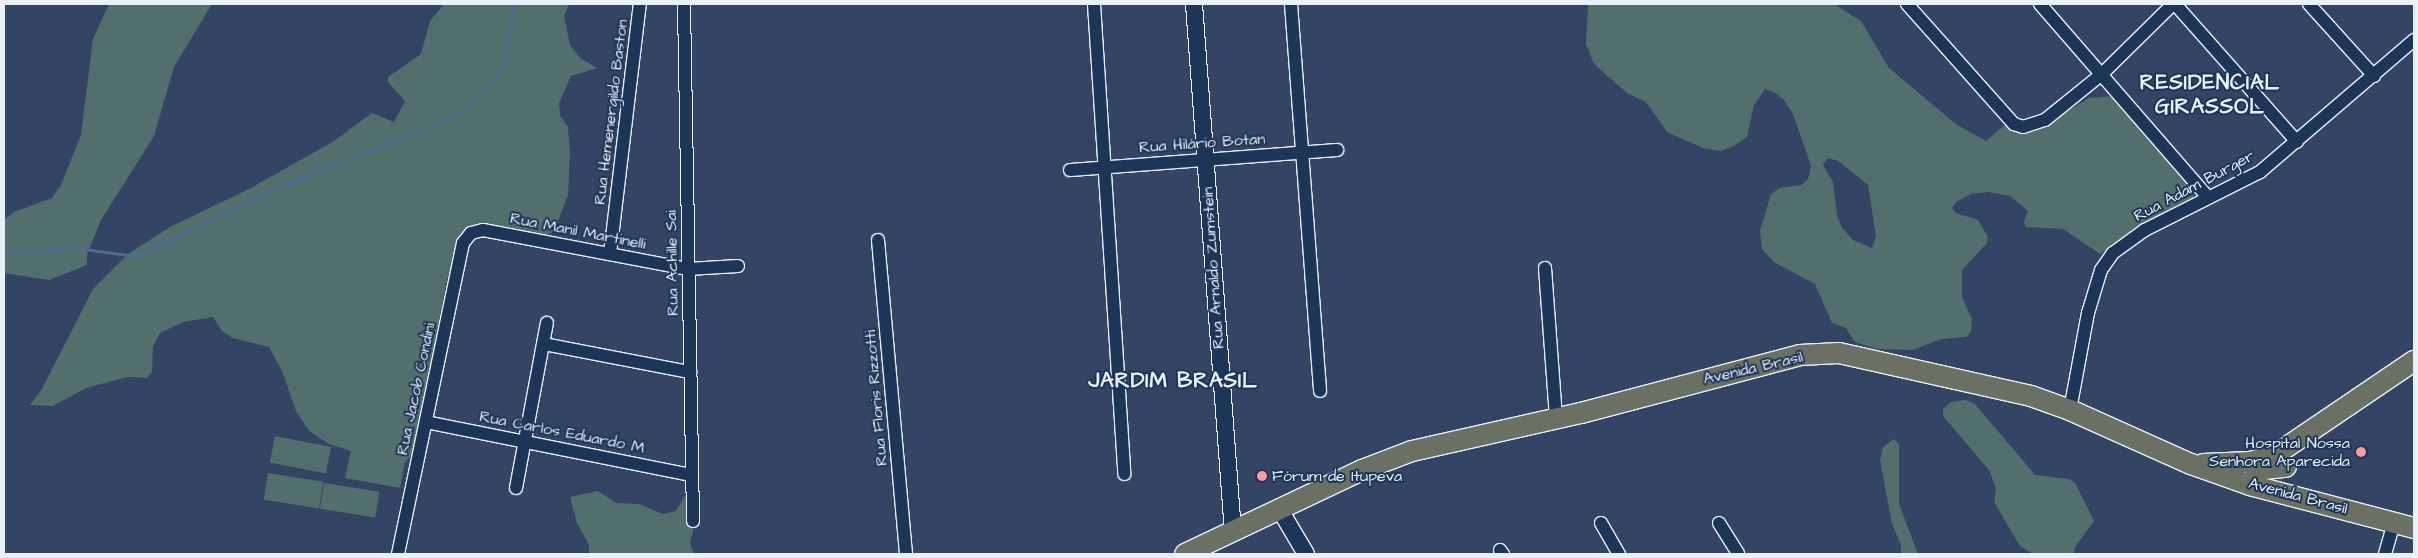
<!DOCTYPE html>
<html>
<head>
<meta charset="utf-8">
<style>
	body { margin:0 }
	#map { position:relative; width:2418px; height:558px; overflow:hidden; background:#344465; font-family:"Architects Daughter",sans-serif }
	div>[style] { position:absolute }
	.green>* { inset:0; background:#536f6d; transform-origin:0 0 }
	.stream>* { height:3px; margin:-1.5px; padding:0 1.5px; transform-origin:1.5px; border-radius:1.5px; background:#506c8f }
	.roads { filter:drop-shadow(1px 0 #e8f1f8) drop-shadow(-1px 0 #e8f1f8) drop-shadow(0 1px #e8f1f8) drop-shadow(0 -1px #e8f1f8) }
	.minor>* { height:12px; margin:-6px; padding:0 6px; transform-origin:6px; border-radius:6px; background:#1d3557 }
	.tertiary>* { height:16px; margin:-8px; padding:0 8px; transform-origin:8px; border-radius:8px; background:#1d3557 }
	.primary>* { height:20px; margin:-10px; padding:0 10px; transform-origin:10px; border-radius:10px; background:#6b7065 }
	.dots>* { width:14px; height:14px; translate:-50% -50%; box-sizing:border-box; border:2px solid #1d3557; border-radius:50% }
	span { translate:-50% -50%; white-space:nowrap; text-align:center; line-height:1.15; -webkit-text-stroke:4px #1d3557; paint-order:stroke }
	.street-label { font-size:16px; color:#e8f1f8 }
	.poi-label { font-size:16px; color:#e8f1f8 }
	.right { translate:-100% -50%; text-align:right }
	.left { translate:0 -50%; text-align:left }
	.district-label { font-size:21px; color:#e8f1f8; font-weight:700; letter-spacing:1px }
	.frame { position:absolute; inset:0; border:5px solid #e8f1f8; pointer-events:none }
</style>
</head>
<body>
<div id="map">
	<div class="green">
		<i style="clip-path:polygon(109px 4px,212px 4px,174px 67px,154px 136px,101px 220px,87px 254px,87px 265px,49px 280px,4px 273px,4px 220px,14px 212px,52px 198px,61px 185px,81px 135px,93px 39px)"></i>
		<i style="clip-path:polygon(444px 4px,569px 4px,564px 16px,570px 45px,580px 58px,597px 68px,571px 76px,559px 103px,560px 115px,568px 127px,570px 153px,568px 195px,554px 231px,545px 236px,477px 227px,461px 238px,447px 279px,414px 453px,405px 462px,400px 488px,345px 478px,351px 451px,329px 444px,309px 431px,296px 411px,282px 371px,269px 347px,233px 338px,222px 331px,213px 317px,183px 322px,160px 333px,153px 347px,152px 372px,147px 378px,127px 377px,86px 388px,53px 406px,30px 405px,42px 389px,93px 289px,128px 254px,170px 227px,251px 188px,334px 141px,372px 113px,394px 122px,405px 101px,388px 82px,388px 77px,421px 54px,430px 21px)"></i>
		<i style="clip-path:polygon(evenodd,1588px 4px,1834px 4px,1861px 21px,1889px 68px,1957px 125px,1986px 141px,2006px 124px,2017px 132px,2033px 132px,2089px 98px,2112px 96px,2194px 185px,2193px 202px,2138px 229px,2100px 254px,2063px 229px,2026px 227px,2024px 222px,2028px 211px,2010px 196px,1988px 192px,1971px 194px,1956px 202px,1952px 208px,1956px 213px,1978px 220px,1988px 237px,1987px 243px,1962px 270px,1962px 297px,1972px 319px,1971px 332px,1966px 337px,1941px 339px,1913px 350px,1877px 349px,1855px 342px,1846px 328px,1832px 323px,1815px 284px,1774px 262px,1762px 249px,1760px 231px,1771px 194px,1780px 188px,1802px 185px,1808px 179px,1811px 166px,1793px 114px,1784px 100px,1774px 92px,1765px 89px,1754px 105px,1747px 137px,1734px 146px,1720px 151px,1703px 148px,1667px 132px,1646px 102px,1627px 93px,1594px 64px,1586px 44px,1588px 4px,1828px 158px,1838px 161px,1868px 185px,1876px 236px,1872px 248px,1853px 240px,1842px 228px,1837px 215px,1833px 182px,1823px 165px,1828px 158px)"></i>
		<i style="clip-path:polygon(1966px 400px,1975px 404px,2035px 475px,2069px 479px,2075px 483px,2094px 521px,2075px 547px,2074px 554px,2033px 554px,2020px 546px,1994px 502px,1996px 488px,1989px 470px,1943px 416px,1943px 409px,1951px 402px)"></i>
		<i style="left:275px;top:436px;width:57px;height:27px;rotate:11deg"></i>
		<i style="clip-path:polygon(1894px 439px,1899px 445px,1899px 504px,1918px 554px,1901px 554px,1901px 545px,1892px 524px,1880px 460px,1883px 447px)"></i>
		<i style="left:268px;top:473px;width:56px;height:27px;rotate:9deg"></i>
		<i style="left:324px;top:483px;width:56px;height:26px;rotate:9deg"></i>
		<i style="clip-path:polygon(598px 491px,616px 503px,639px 504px,663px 514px,676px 511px,685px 496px,690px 496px,694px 528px,690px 543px,694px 554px,589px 554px,589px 545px,577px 523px,570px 497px)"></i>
	</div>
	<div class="stream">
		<i style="left:4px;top:252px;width:71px;rotate:-3.2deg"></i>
		<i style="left:75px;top:248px;width:62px;rotate:7.5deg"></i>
		<i style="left:136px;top:256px;width:151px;rotate:-25.9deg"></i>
		<i style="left:272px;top:190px;width:206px;rotate:-22deg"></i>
		<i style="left:463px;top:113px;width:60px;rotate:-48.4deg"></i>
		<i style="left:503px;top:68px;width:65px;rotate:-80.2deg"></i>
	</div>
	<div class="roads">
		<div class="minor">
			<i style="left:684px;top:4px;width:517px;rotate:89deg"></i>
			<i style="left:1094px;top:4px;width:471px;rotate:86.3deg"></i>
			<i style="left:1291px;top:4px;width:388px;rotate:85.7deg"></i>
			<i style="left:1907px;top:4px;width:161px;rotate:48.3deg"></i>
			<i style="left:2014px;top:124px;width:9px;rotate:18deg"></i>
			<i style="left:2023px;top:127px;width:23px;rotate:-18deg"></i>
			<i style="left:2045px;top:120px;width:75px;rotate:-39deg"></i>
			<i style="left:2103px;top:73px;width:98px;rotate:-44.6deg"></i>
			<i style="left:2040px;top:4px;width:256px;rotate:49deg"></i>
			<i style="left:2175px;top:4px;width:184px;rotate:48.5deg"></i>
			<i style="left:2309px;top:4px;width:97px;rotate:47.9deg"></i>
			<i style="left:1070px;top:170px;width:268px;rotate:-4.3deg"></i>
			<i style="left:878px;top:240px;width:315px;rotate:84.9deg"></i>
			<i style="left:610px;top:254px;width:252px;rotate:-83.2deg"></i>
			<i style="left:1545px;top:268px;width:150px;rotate:85.8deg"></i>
			<i style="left:544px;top:344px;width:149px;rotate:10.9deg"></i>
			<i style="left:2070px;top:410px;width:99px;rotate:-79.5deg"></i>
			<i style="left:2088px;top:313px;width:45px;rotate:-73.2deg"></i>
			<i style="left:2101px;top:270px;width:21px;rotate:-55deg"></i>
			<i style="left:2113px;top:253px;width:39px;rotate:-36deg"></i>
			<i style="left:2145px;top:230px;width:129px;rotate:-26.8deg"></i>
			<i style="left:2260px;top:172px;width:203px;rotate:-40.6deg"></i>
			<i style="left:426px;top:422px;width:271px;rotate:11.3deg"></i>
			<i style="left:516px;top:488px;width:168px;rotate:-79.4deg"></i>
			<i style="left:1601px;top:523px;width:36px;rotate:60deg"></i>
			<i style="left:1719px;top:523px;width:36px;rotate:58deg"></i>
			<i style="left:1500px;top:550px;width:5px;rotate:53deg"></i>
			<i style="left:398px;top:554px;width:318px;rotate:-78.2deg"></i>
			<i style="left:463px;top:243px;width:13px;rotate:-51deg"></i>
			<i style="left:471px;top:233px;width:12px;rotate:-14deg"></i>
			<i style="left:483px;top:230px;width:209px;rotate:10.8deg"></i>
			<i style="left:688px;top:269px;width:50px;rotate:-3.4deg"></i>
			<i style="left:2385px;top:554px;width:33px;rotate:-74deg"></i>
		</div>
		<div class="tertiary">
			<i style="left:1194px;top:4px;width:529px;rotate:85.78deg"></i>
			<i style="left:1280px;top:510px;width:51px;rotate:59.4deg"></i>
		</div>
		<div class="primary">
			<i style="left:2203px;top:464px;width:47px;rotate:-2.4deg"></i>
			<i style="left:2250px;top:462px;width:26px;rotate:-16deg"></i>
			<i style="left:2275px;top:455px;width:168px;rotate:-34.1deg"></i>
			<i style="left:2255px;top:470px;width:31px;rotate:-6deg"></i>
			<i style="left:1185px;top:554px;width:196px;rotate:-25.4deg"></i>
			<i style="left:1362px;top:470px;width:53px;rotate:-20.8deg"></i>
			<i style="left:1412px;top:451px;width:173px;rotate:-12.7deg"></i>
			<i style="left:1581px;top:413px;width:227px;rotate:-14.8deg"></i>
			<i style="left:1800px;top:355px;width:39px;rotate:-3deg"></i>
			<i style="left:1839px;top:353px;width:197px;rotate:12.6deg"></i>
			<i style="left:2031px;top:396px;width:41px;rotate:19.7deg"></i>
			<i style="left:2070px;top:410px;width:133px;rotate:24.1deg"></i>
			<i style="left:2191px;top:464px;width:63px;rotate:19.6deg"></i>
			<i style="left:2250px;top:485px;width:170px;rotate:14.7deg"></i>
		</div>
	</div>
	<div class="dots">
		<i style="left:2361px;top:452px;background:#ff9aa2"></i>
		<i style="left:1262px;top:476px;background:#ff9aa2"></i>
	</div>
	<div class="street-label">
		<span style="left:611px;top:112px;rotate:-83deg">Rua Hemenergildo Baston</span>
		<span style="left:1202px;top:143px;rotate:-4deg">Rua Hilário Botan</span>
		<span style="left:2194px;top:186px;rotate:-28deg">Rua Adam Burger</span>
		<span style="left:578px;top:231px;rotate:11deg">Rua Manil Martinelli</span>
		<span style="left:672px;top:263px;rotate:-91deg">Rua Achille Sai</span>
		<span style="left:1213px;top:268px;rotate:-94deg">Rua Arnaldo Zumstein</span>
		<span style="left:1753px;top:368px;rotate:-13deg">Avenida Brasil</span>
		<span style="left:416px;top:389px;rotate:-78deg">Rua Jacob Condini</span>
		<span style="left:876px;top:398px;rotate:-95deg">Rua Floris Rizzotti</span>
		<span style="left:562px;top:432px;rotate:11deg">Rua Carlos Eduardo M</span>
		<span style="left:2298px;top:496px;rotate:15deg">Avenida Brasil</span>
	</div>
	<div class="poi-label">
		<span class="right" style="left:2350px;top:452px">Hospital Nossa<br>Senhora Aparecida</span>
		<span class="left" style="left:1272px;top:476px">Fórum de Itupeva</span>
	</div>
	<div class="district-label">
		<span style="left:2210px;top:95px">RESIDENCIAL<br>GIRASSOL</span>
		<span style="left:1173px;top:381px">JARDIM BRASIL</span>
	</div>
	<div class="frame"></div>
</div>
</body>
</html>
